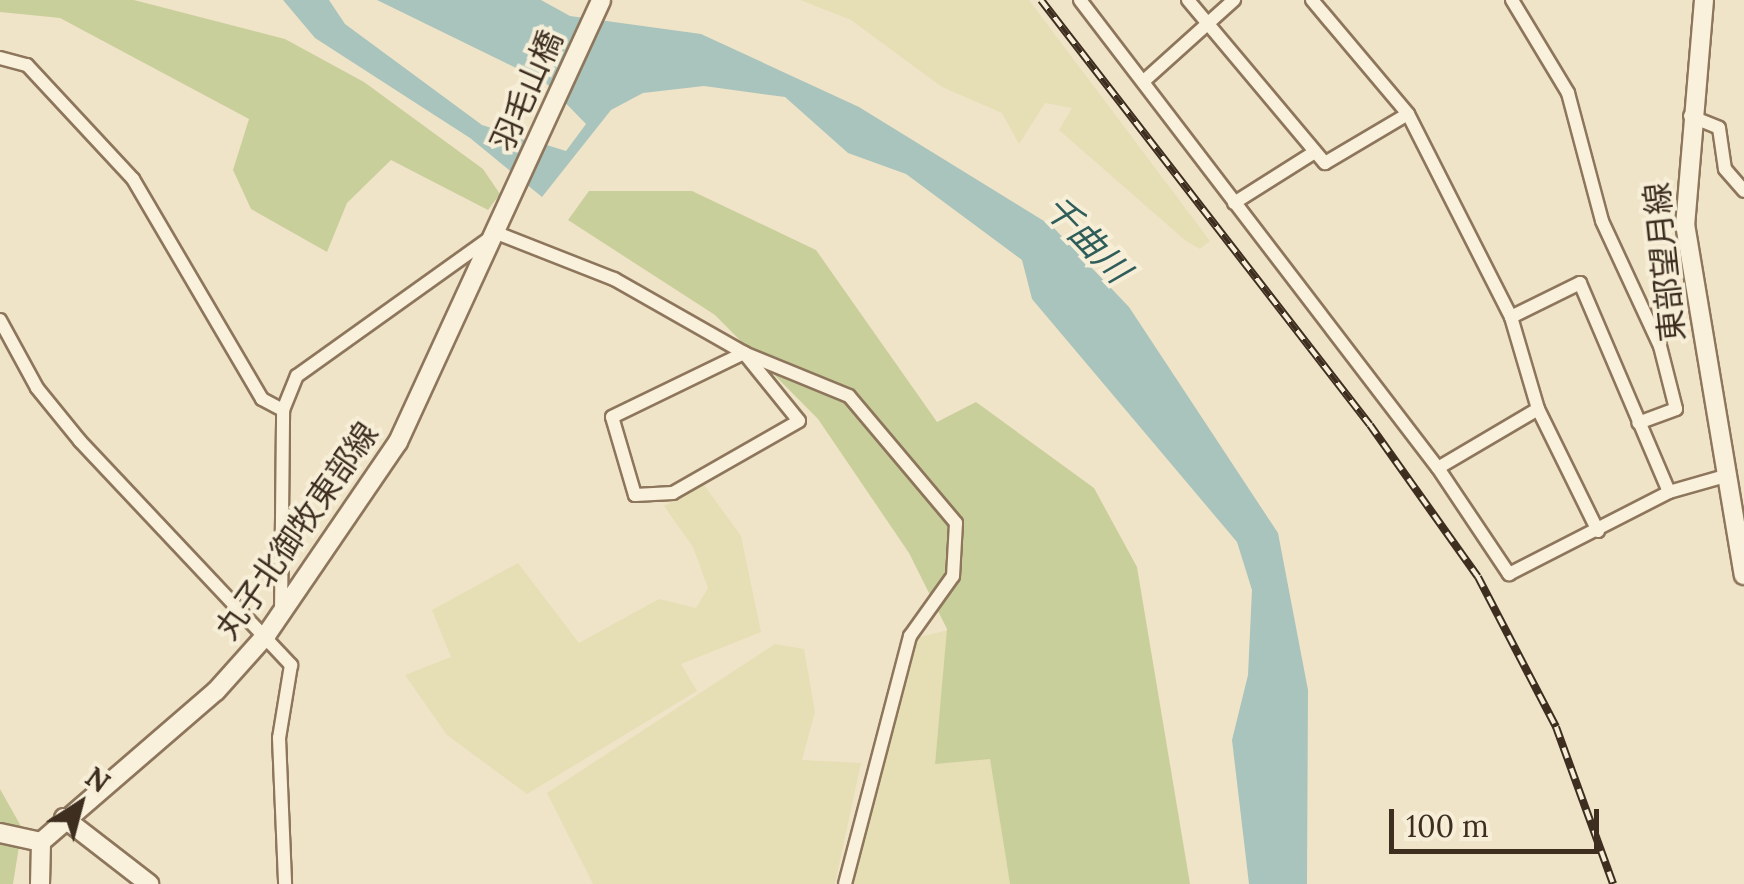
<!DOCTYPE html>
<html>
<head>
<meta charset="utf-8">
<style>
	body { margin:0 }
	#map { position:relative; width:1744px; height:884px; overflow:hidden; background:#f0e4c8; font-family:Lora,"Noto Sans JP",serif }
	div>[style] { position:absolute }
	.farmland>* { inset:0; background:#e6deb5 }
	.green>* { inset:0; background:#c9cf9b }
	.water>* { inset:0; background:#a9c4bc }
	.roads { filter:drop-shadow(2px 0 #8d765c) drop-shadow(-2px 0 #8d765c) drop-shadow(0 2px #8d765c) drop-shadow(0 -2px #8d765c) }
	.minor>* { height:12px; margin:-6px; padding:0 6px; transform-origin:6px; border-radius:6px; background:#faf1dc }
	.secondary>* { height:18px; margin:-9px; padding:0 9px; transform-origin:9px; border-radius:9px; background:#faf1dc }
	.rail>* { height:8px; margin-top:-4px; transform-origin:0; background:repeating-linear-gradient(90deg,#f7eed8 0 11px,#3d2e20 0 22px); box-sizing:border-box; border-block:2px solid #3d2e20 }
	span { translate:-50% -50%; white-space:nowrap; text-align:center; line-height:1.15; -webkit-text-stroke:8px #f7eed8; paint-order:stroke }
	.street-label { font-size:32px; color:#3d2e20 }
	.water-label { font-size:35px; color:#2f5d5a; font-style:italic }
	.north { position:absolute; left:30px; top:754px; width:100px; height:100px; -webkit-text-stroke:8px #f7eed8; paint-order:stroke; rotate:36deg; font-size:28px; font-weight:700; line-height:40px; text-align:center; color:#3d2e20 }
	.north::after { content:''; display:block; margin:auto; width:35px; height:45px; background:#3d2e20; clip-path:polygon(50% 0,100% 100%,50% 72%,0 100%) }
	.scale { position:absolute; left:1389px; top:809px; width:210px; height:45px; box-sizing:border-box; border:5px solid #3d2e20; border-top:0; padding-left:12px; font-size:30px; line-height:35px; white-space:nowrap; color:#3d2e20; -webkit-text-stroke:8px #f7eed8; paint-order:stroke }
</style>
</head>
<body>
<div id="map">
	<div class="farmland">
		<i style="clip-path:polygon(800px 0,1029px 0,1210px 241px,1200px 249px,1186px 241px,1059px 130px,1072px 108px,1045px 103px,1019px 144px,1002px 113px,942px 87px,851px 20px)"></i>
		<i style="clip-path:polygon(704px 485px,741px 536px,761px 632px,681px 664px,697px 691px,527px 794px,447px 735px,405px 675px,451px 657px,432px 610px,518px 563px,579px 643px,659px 599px,696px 608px,708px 588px,693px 547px,664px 506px)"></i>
		<i style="clip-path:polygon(948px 630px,935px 763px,990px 758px,1010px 884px,852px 884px,916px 638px)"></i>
		<i style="clip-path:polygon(775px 644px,804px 649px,815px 712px,802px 760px,861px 763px,835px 884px,593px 884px,547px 793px)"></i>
	</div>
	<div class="green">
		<i style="clip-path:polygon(0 0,134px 0,285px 39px,364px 82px,483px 169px,500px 194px,488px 210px,391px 160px,347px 203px,327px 252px,251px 209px,233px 170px,249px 119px,60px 18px,0 12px)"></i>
		<i style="clip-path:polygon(589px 191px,692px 191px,816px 250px,937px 422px,976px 402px,1094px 488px,1137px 567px,1190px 884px,1010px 884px,990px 759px,935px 764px,947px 629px,909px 553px,818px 419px,715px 315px,568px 220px)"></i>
		<i style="clip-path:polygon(0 789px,22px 828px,13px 884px,0 884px)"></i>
	</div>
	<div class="water">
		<i style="clip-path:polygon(283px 0,329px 0,345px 24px,482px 125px,566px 151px,586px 124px,545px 82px,377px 0,541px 0,570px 16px,701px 34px,859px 107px,1052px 226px,1129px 307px,1278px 533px,1308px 690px,1307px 884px,1249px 884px,1232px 740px,1248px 675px,1252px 590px,1237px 542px,1032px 299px,1022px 260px,906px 174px,848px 153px,785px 97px,704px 86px,643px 93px,611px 110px,542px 197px,470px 138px,315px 38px)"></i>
	</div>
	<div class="roads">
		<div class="minor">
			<i style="left:1080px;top:0;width:589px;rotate:52.59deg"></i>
			<i style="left:1188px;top:0;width:213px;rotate:50deg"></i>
			<i style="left:1325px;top:163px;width:96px;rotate:-30.6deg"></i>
			<i style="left:1312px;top:0;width:149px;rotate:49.9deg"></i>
			<i style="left:1408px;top:114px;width:228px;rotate:63.1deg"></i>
			<i style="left:1511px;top:317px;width:96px;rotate:73.6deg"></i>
			<i style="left:1538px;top:409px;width:136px;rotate:63.8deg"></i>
			<i style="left:1512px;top:0;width:109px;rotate:58.9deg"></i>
			<i style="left:1568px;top:93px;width:132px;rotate:75.1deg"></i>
			<i style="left:1602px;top:221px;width:138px;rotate:65.1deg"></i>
			<i style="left:1660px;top:346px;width:65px;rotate:75.7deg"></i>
			<i style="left:1676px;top:409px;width:40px;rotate:159.8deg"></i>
			<i style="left:0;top:58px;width:28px;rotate:15deg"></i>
			<i style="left:27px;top:65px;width:156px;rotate:47.1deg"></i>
			<i style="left:133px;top:179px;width:255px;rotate:59.6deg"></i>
			<i style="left:262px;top:399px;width:24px;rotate:28deg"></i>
			<i style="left:1145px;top:80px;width:120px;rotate:-42deg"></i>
			<i style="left:1690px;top:116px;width:31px;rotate:22deg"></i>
			<i style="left:1719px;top:128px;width:41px;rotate:81.7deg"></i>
			<i style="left:1725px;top:169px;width:29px;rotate:49deg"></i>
			<i style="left:1234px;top:203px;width:93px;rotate:-32.3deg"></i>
			<i style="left:1511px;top:317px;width:77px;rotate:-26.2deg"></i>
			<i style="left:1580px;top:283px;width:227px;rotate:66.9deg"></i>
			<i style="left:0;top:320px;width:77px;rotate:61.4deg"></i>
			<i style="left:37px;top:388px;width:68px;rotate:50.9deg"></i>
			<i style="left:80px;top:441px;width:308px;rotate:46.7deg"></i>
			<i style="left:291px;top:665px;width:74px;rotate:99.3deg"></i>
			<i style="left:279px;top:738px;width:146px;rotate:87.6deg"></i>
			<i style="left:744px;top:353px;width:87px;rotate:51deg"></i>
			<i style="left:799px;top:421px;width:145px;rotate:150.3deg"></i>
			<i style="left:673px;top:493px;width:38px;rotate:177deg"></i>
			<i style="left:635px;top:495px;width:81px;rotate:-106.4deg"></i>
			<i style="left:612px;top:417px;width:147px;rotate:-25.9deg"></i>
			<i style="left:1538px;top:409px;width:116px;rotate:149.5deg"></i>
			<i style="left:1438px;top:468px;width:128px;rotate:56.2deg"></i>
			<i style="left:1509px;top:574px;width:180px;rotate:-27.1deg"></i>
			<i style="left:1669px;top:492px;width:58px;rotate:-15.9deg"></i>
			<i style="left:281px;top:613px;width:203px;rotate:-89.4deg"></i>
			<i style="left:283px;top:410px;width:37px;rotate:-68deg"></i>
			<i style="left:297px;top:376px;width:246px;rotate:-35.6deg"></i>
			<i style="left:497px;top:233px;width:126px;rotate:21.5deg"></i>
			<i style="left:614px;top:279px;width:150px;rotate:29.6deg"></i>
			<i style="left:744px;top:353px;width:113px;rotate:22.3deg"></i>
			<i style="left:849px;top:396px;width:166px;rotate:49.9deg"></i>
			<i style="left:956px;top:523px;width:53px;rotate:93.2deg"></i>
			<i style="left:953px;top:576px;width:74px;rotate:125.6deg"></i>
			<i style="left:910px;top:636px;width:256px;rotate:104.7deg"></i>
		</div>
		<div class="secondary">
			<i style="left:1704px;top:0;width:225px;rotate:94.8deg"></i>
			<i style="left:1685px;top:224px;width:356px;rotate:80.5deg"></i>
			<i style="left:64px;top:818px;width:108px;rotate:37.8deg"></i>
			<i style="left:0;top:833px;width:42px;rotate:12.4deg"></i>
			<i style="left:40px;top:884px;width:42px;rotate:-88.6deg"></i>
			<i style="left:41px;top:842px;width:231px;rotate:-40.8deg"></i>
			<i style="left:216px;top:691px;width:76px;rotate:-48.2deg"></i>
			<i style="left:267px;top:634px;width:232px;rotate:-55.7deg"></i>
			<i style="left:398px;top:442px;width:486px;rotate:-65.3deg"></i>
		</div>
	</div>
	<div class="rail">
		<i style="left:1041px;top:0;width:537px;rotate:52.26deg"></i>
		<i style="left:1370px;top:425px;width:186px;rotate:54.6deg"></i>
		<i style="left:1478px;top:577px;width:169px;rotate:62.5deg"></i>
		<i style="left:1556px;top:727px;width:167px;rotate:70deg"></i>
	</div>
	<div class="street-label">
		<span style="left:527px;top:91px;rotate:-66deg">羽毛山橋</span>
		<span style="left:1665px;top:262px;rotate:-96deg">東部望月線</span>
		<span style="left:297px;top:531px;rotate:-55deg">丸子北御牧東部線</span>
	</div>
	<div class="water-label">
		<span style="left:1087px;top:239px;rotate:46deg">千曲川</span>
	</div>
	<div class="north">N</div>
	<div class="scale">100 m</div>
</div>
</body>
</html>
